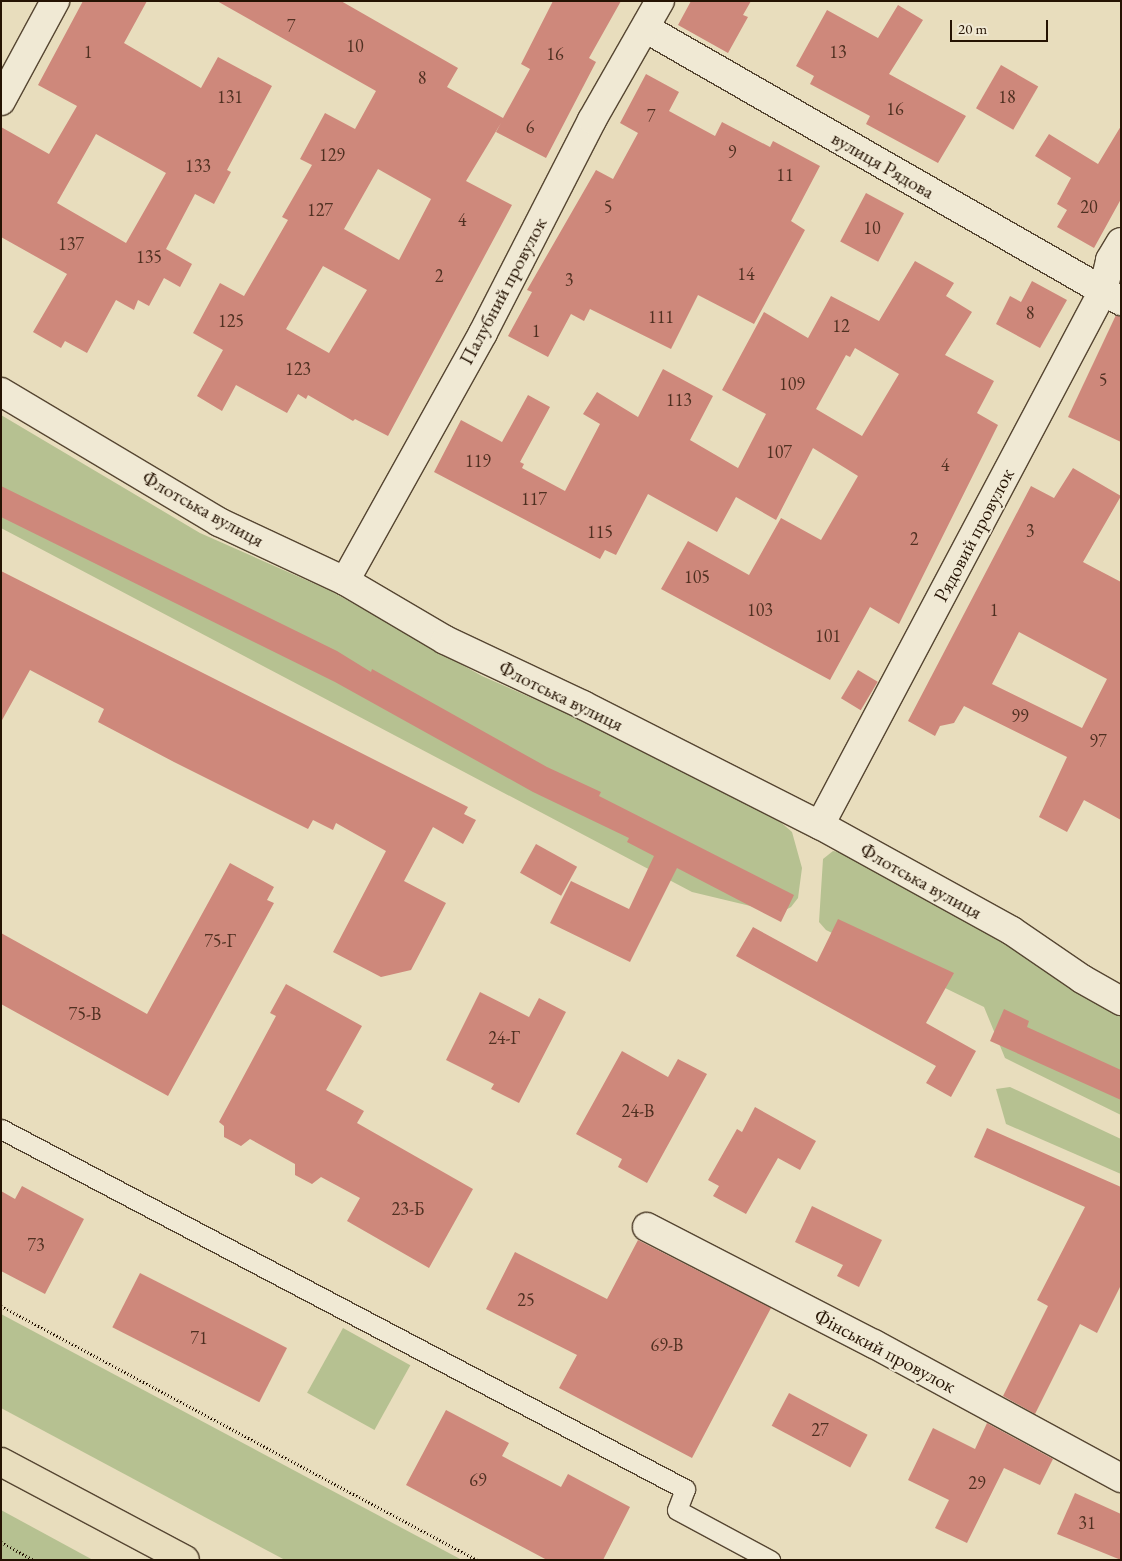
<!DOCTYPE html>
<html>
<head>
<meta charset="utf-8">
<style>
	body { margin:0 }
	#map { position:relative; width:1122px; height:1561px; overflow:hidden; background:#e8ddbd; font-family:"EB Garamond",serif }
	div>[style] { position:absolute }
	.green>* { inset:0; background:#b6c191; transform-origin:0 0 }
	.building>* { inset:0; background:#ce887b; transform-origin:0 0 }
	.path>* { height:3px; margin-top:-1.5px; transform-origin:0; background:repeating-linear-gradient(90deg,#251303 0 1px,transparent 0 3.5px) }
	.roads { filter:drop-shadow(1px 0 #564632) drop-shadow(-1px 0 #564632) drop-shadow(0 1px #564632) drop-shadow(0 -1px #564632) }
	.service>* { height:19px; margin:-9.5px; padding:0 9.5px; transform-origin:9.5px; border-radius:9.5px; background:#f0e9d4 }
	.minor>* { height:28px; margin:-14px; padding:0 14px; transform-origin:14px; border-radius:14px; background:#f0e9d4 }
	.trunk>* { height:28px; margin:-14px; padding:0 14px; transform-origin:14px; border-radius:14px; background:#e8ddbd }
	span { translate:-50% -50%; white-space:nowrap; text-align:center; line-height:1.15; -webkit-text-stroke:4px #f0e9d4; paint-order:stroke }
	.number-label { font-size:18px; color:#4f3021 }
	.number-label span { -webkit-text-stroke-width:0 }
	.street-label { font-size:20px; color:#251303 }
	.frame { position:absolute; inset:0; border:2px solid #251303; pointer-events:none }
	.scale { position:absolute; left:950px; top:20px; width:98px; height:22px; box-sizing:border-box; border:2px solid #251303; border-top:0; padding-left:6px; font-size:15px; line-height:18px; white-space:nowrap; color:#251303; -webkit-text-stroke:4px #f0e9d4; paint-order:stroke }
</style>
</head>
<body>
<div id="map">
	<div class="green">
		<i style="clip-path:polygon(1px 415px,200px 533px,331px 591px,482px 676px,573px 716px,777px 819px,792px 832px,802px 868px,798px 898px,791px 907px,780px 913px,692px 892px,1px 528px)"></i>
		<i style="clip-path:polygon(833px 851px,845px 853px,1121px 1010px,1121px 1115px,1005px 1058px,984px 1007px,826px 930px,819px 922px,823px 859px)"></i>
		<i style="clip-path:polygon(1010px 1087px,1121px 1139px,1121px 1174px,1006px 1124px,996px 1089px)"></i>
		<i style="clip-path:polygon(1px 1314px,462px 1560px,285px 1560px,1px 1408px)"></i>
		<i style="left:343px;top:1328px;width:77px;height:74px;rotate:29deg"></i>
		<i style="clip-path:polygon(1px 1510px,93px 1560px,1px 1560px)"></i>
	</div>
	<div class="building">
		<i style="clip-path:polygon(evenodd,83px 1px,147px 1px,124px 43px,201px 88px,218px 57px,272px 86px,227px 170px,231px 172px,214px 204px,195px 194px,166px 249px,192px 264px,180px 287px,164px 278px,149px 306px,138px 300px,134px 310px,116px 300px,87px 353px,65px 341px,61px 348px,33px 332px,67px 274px,1px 237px,1px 127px,49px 154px,77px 106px,38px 85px,83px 1px,96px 134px,166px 173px,126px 243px,57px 203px,96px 134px)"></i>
		<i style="clip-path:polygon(evenodd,217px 1px,341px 1px,458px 68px,447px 87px,503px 118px,530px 69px,521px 64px,553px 1px,621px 1px,589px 58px,596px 62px,546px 158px,496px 132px,501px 123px,466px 181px,512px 205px,388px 436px,355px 419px,353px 421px,308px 395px,306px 399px,298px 394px,287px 413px,236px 385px,222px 411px,197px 396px,223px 350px,193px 333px,220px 283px,244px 296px,288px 220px,282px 217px,312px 165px,300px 159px,325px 113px,355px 129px,376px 91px,217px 1px,378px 169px,431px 199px,399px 260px,344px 229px,378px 169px,217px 1px,323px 266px,367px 290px,329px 353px,286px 329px,323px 266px)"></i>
		<i style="clip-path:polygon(691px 1px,751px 1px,743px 15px,748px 17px,728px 53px,678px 25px)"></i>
		<i style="clip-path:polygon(898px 5px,923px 20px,889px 74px,966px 116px,938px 163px,866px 124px,870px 116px,810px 84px,814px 76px,796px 66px,827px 10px,878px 38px)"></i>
		<i style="left:1001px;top:65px;width:43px;height:50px;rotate:30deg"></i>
		<i style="clip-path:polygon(646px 74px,679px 92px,669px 111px,715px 136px,722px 122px,770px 147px,773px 141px,820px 166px,791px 221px,805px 230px,754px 324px,698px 295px,671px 349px,590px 309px,584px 321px,571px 314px,548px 357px,508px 336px,532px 292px,527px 290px,596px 170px,613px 179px,638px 133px,620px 123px)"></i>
		<i style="clip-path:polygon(1121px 126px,1121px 199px,1094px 248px,1057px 227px,1067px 210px,1057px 204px,1071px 178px,1035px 156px,1049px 134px,1098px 164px)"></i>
		<i style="left:866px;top:193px;width:43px;height:55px;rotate:28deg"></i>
		<i style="clip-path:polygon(evenodd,915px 261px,954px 283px,946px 296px,972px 312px,945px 355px,994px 381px,977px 413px,998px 425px,899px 624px,870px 607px,830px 680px,661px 589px,688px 541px,749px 575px,781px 518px,821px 540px,858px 476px,813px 448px,776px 520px,736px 497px,717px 532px,648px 494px,616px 555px,605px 550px,600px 559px,434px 472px,461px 420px,502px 442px,528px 395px,550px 407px,520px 462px,524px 464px,522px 468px,565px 491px,600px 424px,583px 414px,597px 392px,638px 417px,663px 369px,713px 396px,690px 440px,738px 468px,766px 414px,722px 390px,764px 312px,808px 338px,831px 296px,879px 321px,915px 261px,855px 348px,899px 374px,862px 436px,816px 409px,846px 355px,850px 357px,855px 348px)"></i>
		<i style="clip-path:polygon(1032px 281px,1067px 300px,1040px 348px,996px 324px,1010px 296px,1021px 302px)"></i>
		<i style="clip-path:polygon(1116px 315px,1121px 317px,1121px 442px,1068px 417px)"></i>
		<i style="clip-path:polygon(evenodd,1073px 468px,1121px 496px,1083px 562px,1121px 582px,1121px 820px,1084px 800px,1067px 832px,1039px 817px,1067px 757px,964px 706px,954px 723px,940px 726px,935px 736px,908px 721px,1031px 486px,1054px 498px,1073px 468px,1019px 632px,1107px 679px,1082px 728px,992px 684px,1019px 632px)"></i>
		<i style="clip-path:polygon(1px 486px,337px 651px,371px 672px,372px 669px,547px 767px,601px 792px,599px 796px,794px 895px,781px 922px,677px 868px,630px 962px,550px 923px,571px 881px,629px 909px,654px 856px,627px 842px,629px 838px,533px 792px,335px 682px,1px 517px)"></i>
		<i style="clip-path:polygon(1px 571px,468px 807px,464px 814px,476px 820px,463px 844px,433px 827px,404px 881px,446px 903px,411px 970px,381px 977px,333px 952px,386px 851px,336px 823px,333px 830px,313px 820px,308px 829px,174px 762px,98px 722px,104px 709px,30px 670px,1px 722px)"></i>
		<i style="left:858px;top:670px;width:23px;height:33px;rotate:31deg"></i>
		<i style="left:536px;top:844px;width:47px;height:33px;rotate:29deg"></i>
		<i style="clip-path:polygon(230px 863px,274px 887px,267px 900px,274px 903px,168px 1096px,1px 1004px,1px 933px,147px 1014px)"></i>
		<i style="clip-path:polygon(838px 919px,954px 973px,926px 1023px,976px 1051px,951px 1097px,926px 1083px,936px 1066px,736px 956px,753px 927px,817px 962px)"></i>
		<i style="clip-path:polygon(286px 984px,362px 1026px,326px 1090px,364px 1111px,357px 1123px,473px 1189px,429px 1268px,347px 1221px,360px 1198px,321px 1177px,312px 1184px,295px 1175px,295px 1164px,250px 1139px,241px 1146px,224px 1137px,224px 1126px,219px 1122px,276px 1016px,270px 1013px)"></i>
		<i style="clip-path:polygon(480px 992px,529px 1017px,539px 998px,566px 1012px,519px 1103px,491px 1089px,494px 1084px,446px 1060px)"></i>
		<i style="clip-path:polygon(1004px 1009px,1029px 1021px,1027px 1027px,1121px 1070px,1121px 1100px,990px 1041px)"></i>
		<i style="clip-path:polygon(622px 1051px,668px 1077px,678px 1059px,707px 1074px,647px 1183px,618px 1167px,622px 1159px,576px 1134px)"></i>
		<i style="clip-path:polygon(755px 1107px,816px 1141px,800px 1170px,778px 1158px,746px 1214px,713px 1196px,719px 1186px,708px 1180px,737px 1129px,742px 1132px)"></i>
		<i style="clip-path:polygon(987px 1128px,1121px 1187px,1121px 1285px,1097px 1333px,1080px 1324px,1035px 1414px,1003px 1396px,1048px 1306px,1037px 1300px,1085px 1207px,974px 1157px)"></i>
		<i style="clip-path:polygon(22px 1186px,84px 1219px,45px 1294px,1px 1271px,1px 1191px,15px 1199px)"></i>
		<i style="clip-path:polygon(812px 1206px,882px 1240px,859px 1287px,837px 1276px,843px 1265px,795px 1242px)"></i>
		<i style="clip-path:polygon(638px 1240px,771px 1308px,692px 1458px,559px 1388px,577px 1355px,486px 1309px,515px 1252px,607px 1299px)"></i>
		<i style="left:140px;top:1273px;width:165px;height:61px;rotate:27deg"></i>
		<i style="left:789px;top:1393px;width:89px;height:37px;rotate:28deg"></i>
		<i style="clip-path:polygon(446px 1410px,509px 1443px,502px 1456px,561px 1487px,568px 1474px,630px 1507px,603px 1560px,547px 1560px,406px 1485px)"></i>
		<i style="clip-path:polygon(987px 1423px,1053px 1459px,1040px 1485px,1004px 1468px,967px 1543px,935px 1528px,949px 1500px,908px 1480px,933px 1428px,975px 1449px)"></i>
		<i style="clip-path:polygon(1075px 1493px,1121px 1514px,1121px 1560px,1057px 1534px)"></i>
	</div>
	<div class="path">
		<i style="left:1px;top:1306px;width:540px;rotate:28.08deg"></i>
		<i style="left:1px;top:1542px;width:38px;rotate:29deg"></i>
	</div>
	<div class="roads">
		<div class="service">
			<i style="left:1px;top:1129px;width:773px;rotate:27.76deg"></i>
			<i style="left:685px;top:1489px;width:22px;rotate:111deg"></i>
			<i style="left:677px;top:1510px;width:106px;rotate:28.3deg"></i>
		</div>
		<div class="minor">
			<i style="left:645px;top:28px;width:549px;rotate:29.84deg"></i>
			<i style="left:1px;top:101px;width:114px;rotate:-61.6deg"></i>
			<i style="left:1px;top:392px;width:254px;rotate:30.8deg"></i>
			<i style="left:219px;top:522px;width:139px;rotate:25.1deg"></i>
			<i style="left:345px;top:581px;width:116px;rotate:30.5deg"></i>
			<i style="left:445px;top:640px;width:153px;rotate:25.2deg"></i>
			<i style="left:583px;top:705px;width:266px;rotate:26.9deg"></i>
			<i style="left:820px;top:825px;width:219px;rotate:28.9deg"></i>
			<i style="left:1012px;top:931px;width:85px;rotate:34.4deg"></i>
			<i style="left:1082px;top:979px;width:45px;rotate:29.4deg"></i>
			<i style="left:345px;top:581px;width:284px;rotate:-60.9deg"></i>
			<i style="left:483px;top:333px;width:239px;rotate:-62.9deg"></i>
			<i style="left:592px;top:120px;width:137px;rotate:-60.3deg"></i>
			<i style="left:820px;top:825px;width:604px;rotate:-62.08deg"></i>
			<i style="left:1103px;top:291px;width:32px;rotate:-77deg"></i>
			<i style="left:1110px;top:260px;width:21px;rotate:-59deg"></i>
			<i style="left:647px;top:1227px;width:255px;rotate:27.3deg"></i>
			<i style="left:874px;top:1344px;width:281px;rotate:28.5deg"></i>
		</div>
		<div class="trunk">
			<i style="left:1px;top:1462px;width:208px;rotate:28deg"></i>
		</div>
	</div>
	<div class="number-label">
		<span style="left:291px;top:26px">7</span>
		<span style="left:355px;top:46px">10</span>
		<span style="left:88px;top:52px">1</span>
		<span style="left:838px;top:52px">13</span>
		<span style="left:555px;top:54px">16</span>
		<span style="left:422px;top:78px">8</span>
		<span style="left:230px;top:97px">131</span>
		<span style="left:1007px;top:97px">18</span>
		<span style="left:895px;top:109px">16</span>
		<span style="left:651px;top:116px">7</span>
		<span style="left:530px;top:127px">6</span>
		<span style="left:732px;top:152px">9</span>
		<span style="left:332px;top:155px">129</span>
		<span style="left:198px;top:166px">133</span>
		<span style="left:785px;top:175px">11</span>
		<span style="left:608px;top:207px">5</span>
		<span style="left:1089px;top:207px">20</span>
		<span style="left:320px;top:210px">127</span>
		<span style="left:462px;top:220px">4</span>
		<span style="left:872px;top:228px">10</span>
		<span style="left:71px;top:244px">137</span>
		<span style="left:149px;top:257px">135</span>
		<span style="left:746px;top:274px">14</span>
		<span style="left:439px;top:276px">2</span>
		<span style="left:569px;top:280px">3</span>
		<span style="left:1030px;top:313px">8</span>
		<span style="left:661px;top:317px">111</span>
		<span style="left:231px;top:321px">125</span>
		<span style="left:841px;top:326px">12</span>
		<span style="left:536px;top:331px">1</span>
		<span style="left:298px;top:369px">123</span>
		<span style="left:1103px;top:380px">5</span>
		<span style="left:792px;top:384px">109</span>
		<span style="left:679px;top:400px">113</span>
		<span style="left:779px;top:452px">107</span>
		<span style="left:478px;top:461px">119</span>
		<span style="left:945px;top:465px">4</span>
		<span style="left:534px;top:499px">117</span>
		<span style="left:1030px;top:531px">3</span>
		<span style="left:600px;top:532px">115</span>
		<span style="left:914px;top:539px">2</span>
		<span style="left:697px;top:577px">105</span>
		<span style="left:760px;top:610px">103</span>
		<span style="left:994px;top:610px">1</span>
		<span style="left:828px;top:636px">101</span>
		<span style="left:1020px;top:716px">99</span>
		<span style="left:1098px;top:741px">97</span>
		<span style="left:220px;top:941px">75-Г</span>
		<span style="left:85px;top:1014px">75-В</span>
		<span style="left:504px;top:1038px">24-Г</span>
		<span style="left:638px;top:1111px">24-В</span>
		<span style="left:408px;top:1209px">23-Б</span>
		<span style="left:36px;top:1245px">73</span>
		<span style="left:526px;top:1300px">25</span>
		<span style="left:199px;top:1338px">71</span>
		<span style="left:667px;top:1345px">69-В</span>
		<span style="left:820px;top:1430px">27</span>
		<span style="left:478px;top:1480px">69</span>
		<span style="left:977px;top:1483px">29</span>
		<span style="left:1087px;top:1523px">31</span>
	</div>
	<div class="street-label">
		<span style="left:883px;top:165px;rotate:30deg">вулиця Рядова</span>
		<span style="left:503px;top:291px;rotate:-62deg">Палубний провулок</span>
		<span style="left:203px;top:509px;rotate:29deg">Флотська вулиця</span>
		<span style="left:974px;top:535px;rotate:-62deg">Рядовий провулок</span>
		<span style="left:561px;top:696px;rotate:26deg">Флотська вулиця</span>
		<span style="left:921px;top:881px;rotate:29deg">Флотська вулиця</span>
		<span style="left:885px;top:1351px;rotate:28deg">Фінський провулок</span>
	</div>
	<div class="frame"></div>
	<div class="scale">20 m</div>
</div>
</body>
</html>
